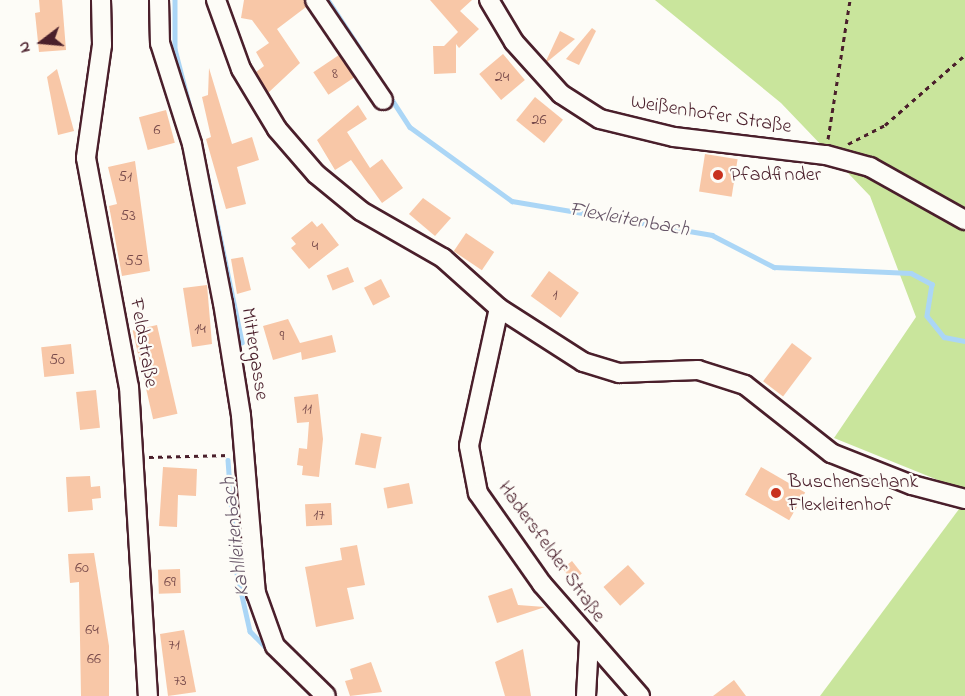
<!DOCTYPE html>
<html>
<head>
<meta charset="utf-8">
<style>
	body { margin:0 }
	#map { position:relative; width:965px; height:696px; overflow:hidden; background:#fdfcf7; font-family:"Indie Flower",sans-serif }
	div>[style] { position:absolute }
	.green>* { inset:0; background:#c9e59c }
	.stream>* { height:4.5px; margin:-2.25px; padding:0 2.25px; transform-origin:2.25px; border-radius:2.25px; background:#abd6f6 }
	.building>* { inset:0; background:#f8c7a7; transform-origin:0 0 }
	.path>* { height:3px; margin-top:-1.5px; transform-origin:0; background:repeating-linear-gradient(90deg,#4a1f2b 0 4.5px,transparent 0 9px) }
	.roads { filter:drop-shadow(2px 0 #4a1f2b) drop-shadow(-2px 0 #4a1f2b) drop-shadow(0 2px #4a1f2b) drop-shadow(0 -2px #4a1f2b) }
	.street>* { height:18px; margin:-9px; padding:0 9px; transform-origin:9px; border-radius:9px; background:#fdfcf7 }
	.dots>* { width:16px; height:16px; translate:-50% -50%; box-sizing:border-box; border:3px solid #fdfcf7; border-radius:50% }
	span { translate:-50% -50%; white-space:nowrap; text-align:center; line-height:1.15; -webkit-text-stroke:4.5px #fdfcf7; paint-order:stroke }
	.number-label { font-size:16px; color:#76494a }
	.number-label span { -webkit-text-stroke-width:0 }
	.street-label { font-size:20px; color:#4a1f2b }
	.poi-label { font-size:20px; color:#4a1f2b }
	.left { translate:0 -50%; text-align:left }
	.water-label { font-size:21px; color:#675668; font-style:italic }
	.north { position:absolute; left:12px; top:12px; width:60px; height:60px; -webkit-text-stroke:4px #fdfcf7; paint-order:stroke; rotate:254deg; font-size:16px; font-weight:700; line-height:24px; text-align:center; color:#4a1f2b }
	.north::after { content:''; display:block; margin:auto; width:21px; height:27px; background:#4a1f2b; clip-path:polygon(50% 0,100% 100%,50% 72%,0 100%) }
</style>
</head>
<body>
<div id="map">
	<div class="green">
		<i style="clip-path:polygon(655px 0,965px 0,965px 491px,834px 438px,916px 317px,870px 196px,781px 103px)"></i>
		<i style="clip-path:polygon(965px 501px,965px 696px,820px 696px)"></i>
	</div>
	<div class="stream">
		<i style="left:175px;top:0;width:49px;rotate:90deg"></i>
		<i style="left:175px;top:49px;width:72px;rotate:75.6deg"></i>
		<i style="left:328px;top:0;width:80px;rotate:56.7deg"></i>
		<i style="left:389px;top:95px;width:38px;rotate:57deg"></i>
		<i style="left:410px;top:127px;width:126px;rotate:36deg"></i>
		<i style="left:512px;top:201px;width:203px;rotate:9.6deg"></i>
		<i style="left:712px;top:235px;width:70px;rotate:27.3deg"></i>
		<i style="left:774px;top:267px;width:137px;rotate:2.5deg"></i>
		<i style="left:911px;top:273px;width:24px;rotate:28deg"></i>
		<i style="left:932px;top:284px;width:32px;rotate:99deg"></i>
		<i style="left:927px;top:316px;width:27px;rotate:51deg"></i>
		<i style="left:944px;top:337px;width:21px;rotate:11deg"></i>
		<i style="left:207px;top:174px;width:172px;rotate:78.2deg"></i>
		<i style="left:228px;top:460px;width:109px;rotate:85.8deg"></i>
		<i style="left:236px;top:569px;width:64px;rotate:77.3deg"></i>
		<i style="left:250px;top:631px;width:91px;rotate:45.9deg"></i>
	</div>
	<div class="building">
		<i style="clip-path:polygon(39px 0,62px 0,66px 50px,39px 52px,35px 13px,40px 12px)"></i>
		<i style="clip-path:polygon(244px 0,304px 0,306px 7px,277px 29px,300px 63px,268px 93px,256px 72px,264px 66px,256px 52px,269px 43px,252px 20px,241px 18px)"></i>
		<i style="clip-path:polygon(430px 0,472px 0,460px 11px,479px 29px,459px 48px,456px 44px,456px 73px,434px 74px,433px 46px,444px 46px,458px 32px)"></i>
		<i style="clip-path:polygon(592px 28px,596px 31px,579px 65px,566px 59px)"></i>
		<i style="clip-path:polygon(560px 31px,575px 39px,547px 62px,546px 61px)"></i>
		<i style="left:503px;top:54px;width:34px;height:31px;rotate:50deg"></i>
		<i style="left:339px;top:55px;width:27px;height:31px;rotate:56deg"></i>
		<i style="clip-path:polygon(209px 68px,232px 144px,252px 137px,259px 160px,237px 167px,246px 204px,226px 209px,206px 139px,211px 137px,202px 97px,208px 95px)"></i>
		<i style="clip-path:polygon(57px 69px,74px 131px,58px 135px,47px 77px)"></i>
		<i style="left:535px;top:97px;width:36px;height:30px;rotate:39deg"></i>
		<i style="clip-path:polygon(358px 105px,367px 119px,347px 132px,370px 168px,382px 159px,403px 188px,382px 203px,351px 160px,335px 170px,317px 140px)"></i>
		<i style="left:166px;top:110px;width:34px;height:28px;rotate:75deg"></i>
		<i style="left:705px;top:154px;width:33px;height:38px;rotate:9deg"></i>
		<i style="clip-path:polygon(135px 161px,150px 271px,122px 276px,109px 206px,117px 204px,108px 167px)"></i>
		<i style="clip-path:polygon(423px 198px,451px 218px,435px 236px,409px 214px)"></i>
		<i style="clip-path:polygon(312px 221px,317px 227px,322px 223px,339px 245px,309px 269px,291px 248px,296px 244px,291px 238px)"></i>
		<i style="left:466px;top:233px;width:34px;height:22px;rotate:34deg"></i>
		<i style="clip-path:polygon(243px 257px,251px 290px,237px 294px,231px 259px)"></i>
		<i style="left:348px;top:267px;width:16px;height:23px;rotate:68deg"></i>
		<i style="left:549px;top:271px;width:37px;height:31px;rotate:36deg"></i>
		<i style="left:381px;top:279px;width:20px;height:19px;rotate:63deg"></i>
		<i style="clip-path:polygon(207px 285px,212px 344px,192px 347px,183px 288px)"></i>
		<i style="clip-path:polygon(288px 319px,300px 343px,332px 335px,336px 352px,302px 360px,301px 352px,273px 360px,263px 326px)"></i>
		<i style="left:157px;top:325px;width:91px;height:25px;rotate:77deg"></i>
		<i style="left:792px;top:343px;width:25px;height:48px;rotate:37deg"></i>
		<i style="left:71px;top:344px;width:30px;height:30px;rotate:84deg"></i>
		<i style="left:96px;top:390px;width:38px;height:20px;rotate:84deg"></i>
		<i style="clip-path:polygon(318px 394px,323px 439px,319px 477px,302px 475px,303px 466px,297px 465px,299px 448px,307px 449px,309px 422px,297px 423px,294px 397px)"></i>
		<i style="left:361px;top:433px;width:21px;height:32px;rotate:11deg"></i>
		<i style="clip-path:polygon(163px 467px,197px 469px,196px 496px,178px 495px,177px 527px,159px 526px)"></i>
		<i style="left:761px;top:467px;width:51px;height:32px;rotate:30deg"></i>
		<i style="clip-path:polygon(90px 476px,91px 487px,100px 486px,101px 498px,92px 499px,93px 510px,68px 512px,66px 477px)"></i>
		<i style="left:409px;top:483px;width:21px;height:26px;rotate:79deg"></i>
		<i style="left:331px;top:503px;width:22px;height:26px;rotate:87deg"></i>
		<i style="clip-path:polygon(357px 545px,365px 585px,347px 588px,354px 619px,316px 627px,305px 567px,342px 560px,340px 548px)"></i>
		<i style="clip-path:polygon(94px 553px,109px 646px,109px 696px,81px 696px,79px 582px,70px 583px,68px 554px)"></i>
		<i style="left:572px;top:561px;width:16px;height:12px;rotate:52deg"></i>
		<i style="left:628px;top:565px;width:25px;height:33px;rotate:48deg"></i>
		<i style="left:180px;top:569px;width:24px;height:22px;rotate:88deg"></i>
		<i style="clip-path:polygon(512px 588px,518px 605px,545px 607px,497px 623px,488px 596px)"></i>
		<i style="clip-path:polygon(184px 630px,196px 692px,168px 696px,160px 634px)"></i>
		<i style="clip-path:polygon(523px 649px,531px 696px,505px 696px,495px 662px)"></i>
		<i style="clip-path:polygon(371px 662px,382px 692px,350px 696px,345px 681px,353px 679px,350px 669px)"></i>
		<i style="clip-path:polygon(734px 680px,746px 696px,713px 696px)"></i>
	</div>
	<div class="path">
		<i style="left:828px;top:139px;width:141px;rotate:-81deg"></i>
		<i style="left:848px;top:144px;width:42px;rotate:-27.2deg"></i>
		<i style="left:885px;top:125px;width:106px;rotate:-41.2deg"></i>
		<i style="left:149px;top:457px;width:81px;rotate:-1.4deg"></i>
	</div>
	<div class="roads">
		<div class="street">
			<i style="left:101px;top:0;width:45px;rotate:88.7deg"></i>
			<i style="left:102px;top:45px;width:114px;rotate:98.1deg"></i>
			<i style="left:86px;top:158px;width:233px;rotate:79.4deg"></i>
			<i style="left:129px;top:387px;width:310px;rotate:86.5deg"></i>
			<i style="left:159px;top:0;width:43px;rotate:88.7deg"></i>
			<i style="left:160px;top:43px;width:106px;rotate:72.4deg"></i>
			<i style="left:192px;top:144px;width:162px;rotate:79deg"></i>
			<i style="left:223px;top:303px;width:114px;rotate:80.9deg"></i>
			<i style="left:241px;top:416px;width:178px;rotate:85.2deg"></i>
			<i style="left:256px;top:593px;width:56px;rotate:70.3deg"></i>
			<i style="left:275px;top:646px;width:71px;rotate:44.4deg"></i>
			<i style="left:216px;top:0;width:73px;rotate:70.1deg"></i>
			<i style="left:241px;top:69px;width:70px;rotate:59deg"></i>
			<i style="left:277px;top:129px;width:60px;rotate:49.1deg"></i>
			<i style="left:316px;top:174px;width:58px;rotate:39.4deg"></i>
			<i style="left:361px;top:211px;width:95px;rotate:29.8deg"></i>
			<i style="left:443px;top:258px;width:75px;rotate:41.8deg"></i>
			<i style="left:499px;top:308px;width:141px;rotate:102.3deg"></i>
			<i style="left:469px;top:446px;width:48px;rotate:79.2deg"></i>
			<i style="left:478px;top:493px;width:111px;rotate:54.9deg"></i>
			<i style="left:542px;top:584px;width:149px;rotate:48.8deg"></i>
			<i style="left:315px;top:0;width:121px;rotate:55.8deg"></i>
			<i style="left:489px;top:0;width:49px;rotate:59.2deg"></i>
			<i style="left:514px;top:42px;width:70px;rotate:47.9deg"></i>
			<i style="left:561px;top:94px;width:46px;rotate:32.7deg"></i>
			<i style="left:600px;top:119px;width:76px;rotate:13.7deg"></i>
			<i style="left:674px;top:137px;width:153px;rotate:6.8deg"></i>
			<i style="left:826px;top:155px;width:46px;rotate:15.3deg"></i>
			<i style="left:870px;top:167px;width:109px;rotate:29.2deg"></i>
			<i style="left:499px;top:308px;width:100px;rotate:32.7deg"></i>
			<i style="left:583px;top:362px;width:38px;rotate:17deg"></i>
			<i style="left:619px;top:373px;width:79px;rotate:-2.2deg"></i>
			<i style="left:698px;top:370px;width:49px;rotate:17.7deg"></i>
			<i style="left:745px;top:385px;width:110px;rotate:38.3deg"></i>
			<i style="left:831px;top:453px;width:87px;rotate:21.6deg"></i>
			<i style="left:912px;top:485px;width:55px;rotate:14.8deg"></i>
			<i style="left:586px;top:696px;width:54px;rotate:-86.8deg"></i>
		</div>
	</div>
	<div class="dots">
		<i style="left:718px;top:175px;background:#c8321e"></i>
		<i style="left:776px;top:493px;background:#c8321e"></i>
	</div>
	<div class="number-label">
		<span style="left:335px;top:74px">8</span>
		<span style="left:502px;top:77px">24</span>
		<span style="left:539px;top:120px">26</span>
		<span style="left:157px;top:130px">6</span>
		<span style="left:125px;top:177px">51</span>
		<span style="left:128px;top:216px">53</span>
		<span style="left:315px;top:246px">4</span>
		<span style="left:134px;top:261px">55</span>
		<span style="left:555px;top:295px">1</span>
		<span style="left:200px;top:329px">14</span>
		<span style="left:282px;top:336px">9</span>
		<span style="left:57px;top:360px">50</span>
		<span style="left:307px;top:409px">11</span>
		<span style="left:319px;top:515px">17</span>
		<span style="left:82px;top:568px">60</span>
		<span style="left:170px;top:582px">69</span>
		<span style="left:92px;top:630px">64</span>
		<span style="left:174px;top:645px">71</span>
		<span style="left:94px;top:659px">66</span>
		<span style="left:180px;top:681px">73</span>
	</div>
	<div class="street-label">
		<span style="left:711px;top:115px;rotate:9deg">Weißenhofer Straße</span>
		<span style="left:143px;top:343px;rotate:80deg">Feldstraße</span>
		<span style="left:254px;top:354px;rotate:81deg">Mittergasse</span>
		<span style="left:551px;top:552px;rotate:54deg">Hadersfelder Straße</span>
	</div>
	<div class="poi-label">
		<span class="left" style="left:730px;top:175px">Pfadfinder</span>
		<span class="left" style="left:788px;top:494px">Buschenschank<br>Flexleitenhof</span>
	</div>
	<div class="water-label">
		<span style="left:629px;top:220px;rotate:10deg">Flexleitenbach</span>
		<span style="left:236px;top:537px;rotate:-97deg">Kahlleitenbach</span>
	</div>
	<div class="north">N</div>
</div>
</body>
</html>
